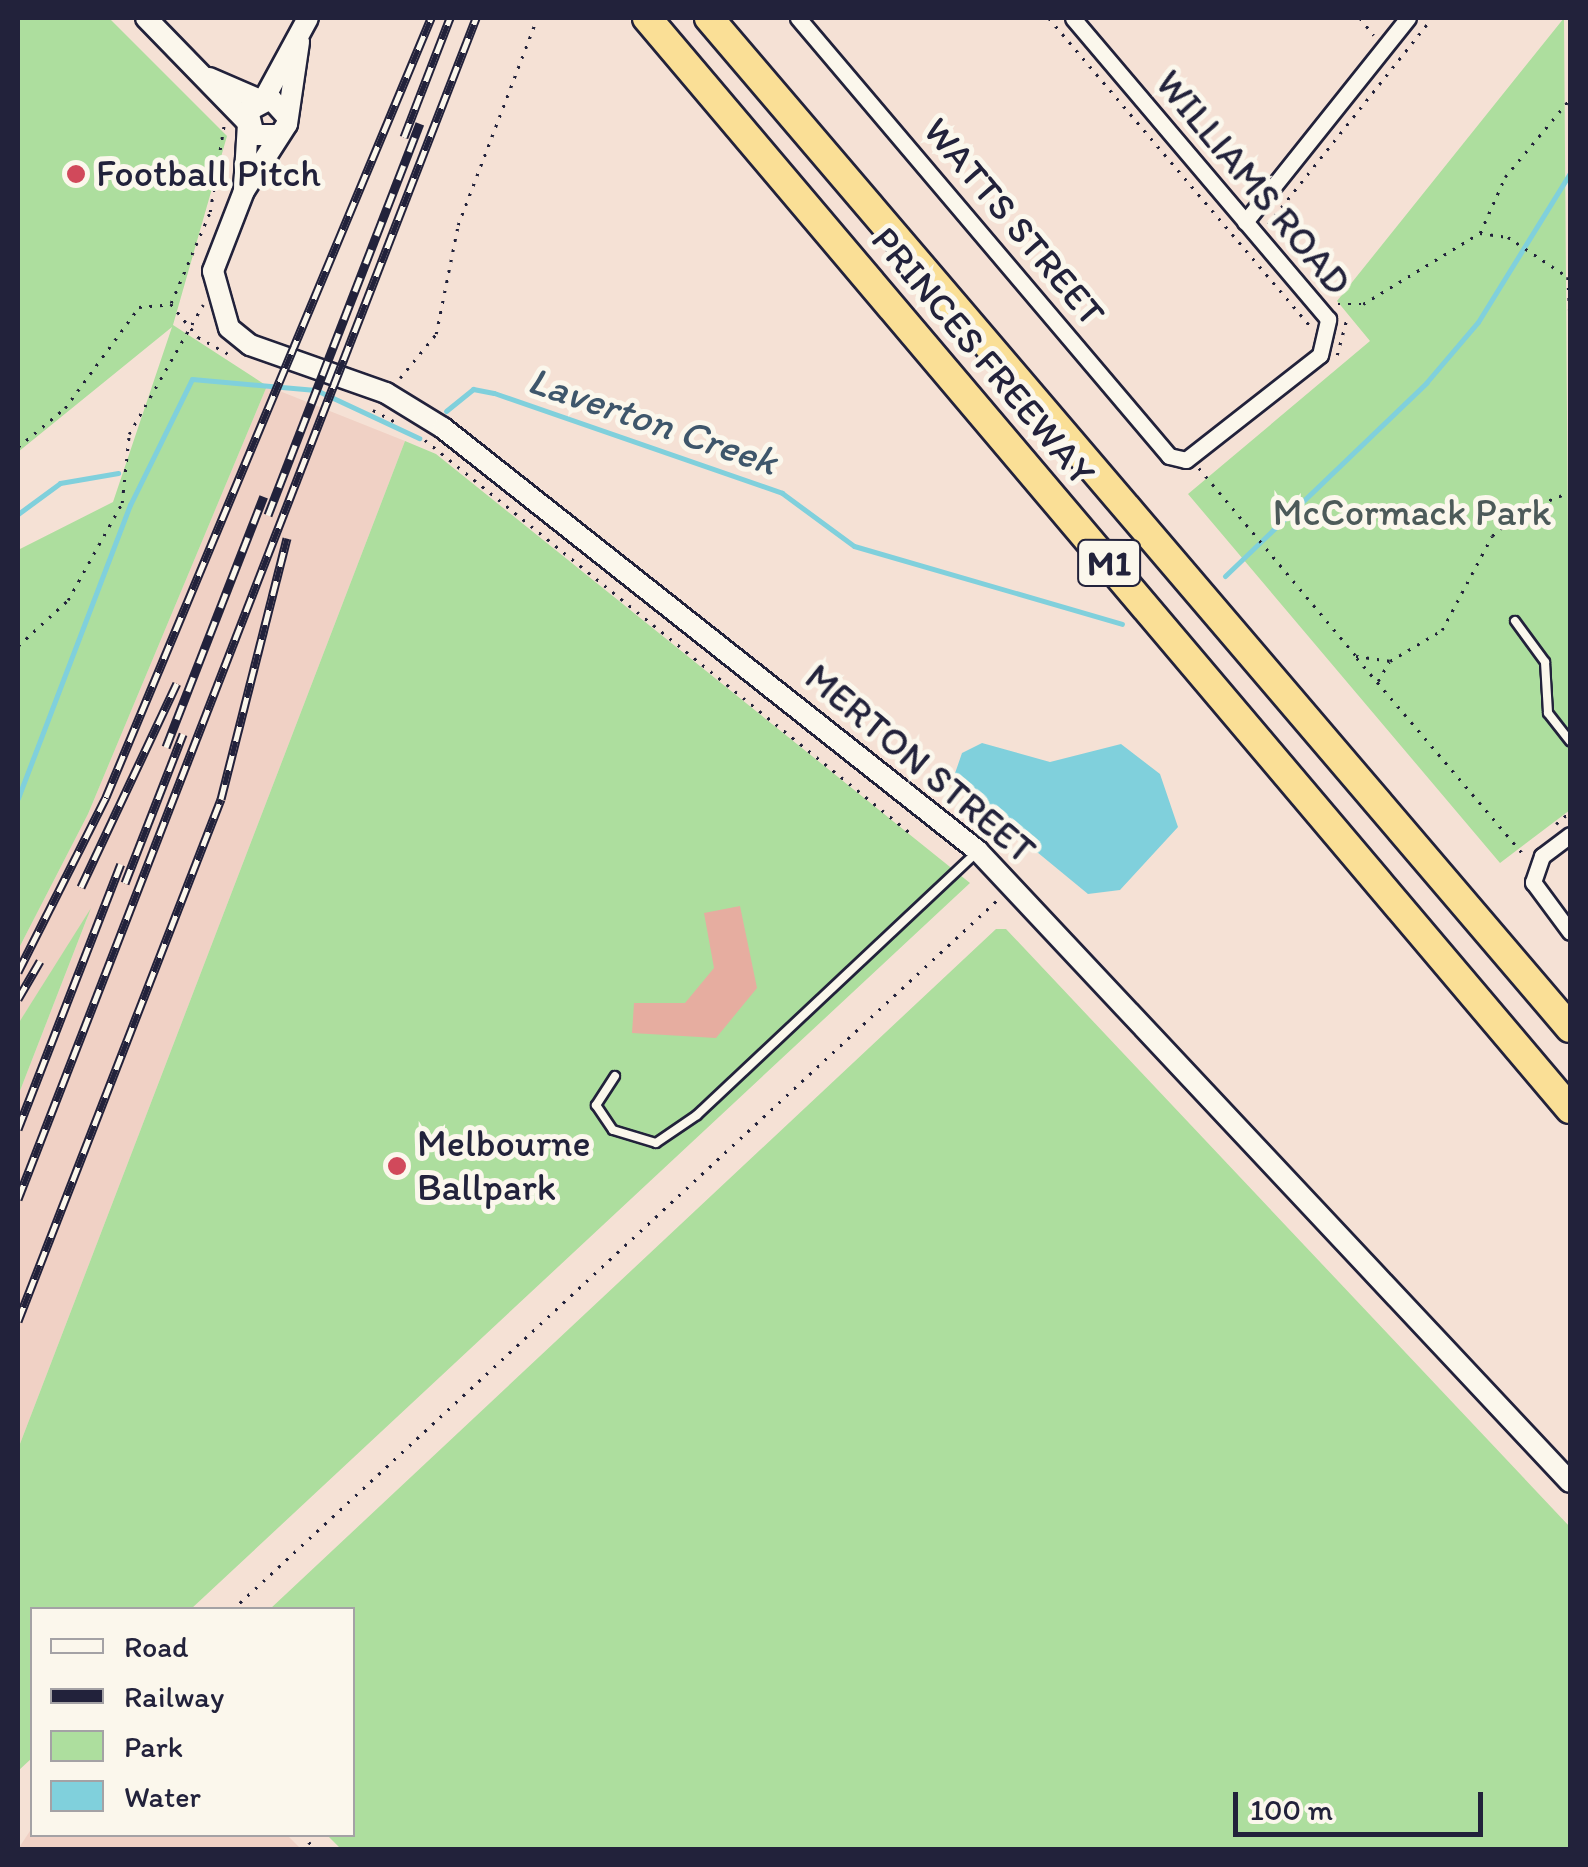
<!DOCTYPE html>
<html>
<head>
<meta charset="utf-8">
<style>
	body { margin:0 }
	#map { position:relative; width:1588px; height:1867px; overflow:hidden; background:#f5e1d5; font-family:Itim,sans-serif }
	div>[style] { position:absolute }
	.built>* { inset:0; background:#f0d1c5 }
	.green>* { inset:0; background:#adde9e }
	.water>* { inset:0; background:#80d0dc }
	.stream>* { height:5px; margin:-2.5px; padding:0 2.5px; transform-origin:2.5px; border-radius:2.5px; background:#80d0dc }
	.building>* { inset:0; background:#e6ada0 }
	.path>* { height:2.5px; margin-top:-1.25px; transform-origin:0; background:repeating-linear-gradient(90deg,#22223b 0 2.5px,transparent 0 10.5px) }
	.roads { filter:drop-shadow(2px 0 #22223b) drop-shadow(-2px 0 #22223b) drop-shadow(0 2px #22223b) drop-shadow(0 -2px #22223b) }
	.lane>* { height:8px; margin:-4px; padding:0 4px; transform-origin:4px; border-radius:4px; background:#fbf7ec }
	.street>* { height:15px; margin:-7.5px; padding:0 7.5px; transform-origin:7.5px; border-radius:7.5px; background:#fbf7ec }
	.secondary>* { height:20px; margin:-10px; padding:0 10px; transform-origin:10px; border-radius:10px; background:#fbf7ec }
	.highway>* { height:28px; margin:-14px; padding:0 14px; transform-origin:14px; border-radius:14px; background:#fadf96 }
	.rail>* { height:9px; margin-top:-4.5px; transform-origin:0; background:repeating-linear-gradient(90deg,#fbf7ec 0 15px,#22223b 0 30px); box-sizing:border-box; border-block:2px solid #22223b }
	.dots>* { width:28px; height:28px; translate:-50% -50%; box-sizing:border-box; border:5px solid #fbf7ec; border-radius:50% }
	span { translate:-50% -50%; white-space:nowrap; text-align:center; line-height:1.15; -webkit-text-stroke:10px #fbf7ec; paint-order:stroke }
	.shield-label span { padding:2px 8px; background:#fbf7ec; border:2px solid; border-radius:8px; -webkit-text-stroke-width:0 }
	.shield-label { font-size:35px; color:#22223b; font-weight:700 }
	.poi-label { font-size:38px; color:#22223b }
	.left { translate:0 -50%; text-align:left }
	.street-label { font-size:38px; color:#22223b }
	.park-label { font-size:38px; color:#4c5a59 }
	.water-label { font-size:40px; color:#3e566b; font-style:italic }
	.frame { position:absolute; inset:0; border:20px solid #22223b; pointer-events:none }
	.legend { position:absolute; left:30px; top:1607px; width:325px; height:230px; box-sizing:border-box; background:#fbf7ec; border:2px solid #a4a2a5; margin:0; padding:12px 18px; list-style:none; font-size:30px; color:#22223b }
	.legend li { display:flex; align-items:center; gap:20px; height:50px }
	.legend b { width:50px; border:2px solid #a4a2a5 }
	.scale { position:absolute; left:1233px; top:1792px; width:250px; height:45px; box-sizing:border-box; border:5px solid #22223b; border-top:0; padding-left:12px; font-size:30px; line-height:35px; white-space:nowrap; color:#22223b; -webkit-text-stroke:8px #fbf7ec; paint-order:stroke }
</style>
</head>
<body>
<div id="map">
	<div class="built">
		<i style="clip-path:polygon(267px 386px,405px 441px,18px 1449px,18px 1096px,88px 916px,18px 1024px,18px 950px,88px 814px)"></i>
		<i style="clip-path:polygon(32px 1828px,287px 1835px,301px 1849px,18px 1849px)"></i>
	</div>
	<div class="green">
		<i style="clip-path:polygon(18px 18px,109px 18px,227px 136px,173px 325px,267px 386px,88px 814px,18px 950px,18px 550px,113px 502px,172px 327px,18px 452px)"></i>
		<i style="clip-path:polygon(1564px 18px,1570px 810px,1500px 863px,1188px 494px,1370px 341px,1337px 301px)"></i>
		<i style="clip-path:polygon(405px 441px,436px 454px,970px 883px,191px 1609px,32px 1610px,32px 1758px,18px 1771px,18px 1449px)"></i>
		<i style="clip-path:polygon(91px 908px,18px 1096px,18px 1024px)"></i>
		<i style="clip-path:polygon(996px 929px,1006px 929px,1570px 1527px,1570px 1849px,341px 1849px,327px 1835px,352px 1834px,352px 1610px,270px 1609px)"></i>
	</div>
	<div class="water">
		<i style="clip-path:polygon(982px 743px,1050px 762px,1121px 744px,1160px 774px,1178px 827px,1120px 890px,1088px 894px,952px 782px,962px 753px)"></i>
	</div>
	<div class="stream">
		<i style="left:446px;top:411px;width:35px;rotate:-39deg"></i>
		<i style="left:473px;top:389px;width:21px;rotate:11deg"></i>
		<i style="left:494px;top:393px;width:305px;rotate:19.1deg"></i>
		<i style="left:782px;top:493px;width:89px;rotate:36.4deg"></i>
		<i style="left:854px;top:546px;width:279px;rotate:16.2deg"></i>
		<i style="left:18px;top:514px;width:52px;rotate:-36.4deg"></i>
		<i style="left:60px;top:483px;width:59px;rotate:-9.8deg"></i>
		<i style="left:1225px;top:576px;width:279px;rotate:-43.8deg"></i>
		<i style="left:1426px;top:383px;width:80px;rotate:-49.6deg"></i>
		<i style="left:1478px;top:322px;width:175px;rotate:-58.3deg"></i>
		<i style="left:18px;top:798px;width:314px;rotate:-69.1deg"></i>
		<i style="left:130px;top:505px;width:140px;rotate:-63.8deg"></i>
		<i style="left:192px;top:379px;width:124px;rotate:5.1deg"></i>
		<i style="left:316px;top:390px;width:114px;rotate:25deg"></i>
	</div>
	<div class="building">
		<i style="clip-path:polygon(740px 906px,757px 988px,716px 1038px,632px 1033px,634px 1003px,685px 1003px,714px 968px,704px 913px)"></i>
	</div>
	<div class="path">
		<i style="left:1049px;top:18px;width:404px;rotate:49.7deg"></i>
		<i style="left:1360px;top:18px;width:22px;rotate:51deg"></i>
		<i style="left:1268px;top:224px;width:263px;rotate:-51.5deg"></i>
		<i style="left:1480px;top:233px;width:61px;rotate:-65.9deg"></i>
		<i style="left:1505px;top:177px;width:102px;rotate:-50.2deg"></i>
		<i style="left:171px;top:303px;width:99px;rotate:-66.8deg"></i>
		<i style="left:210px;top:212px;width:88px;rotate:-80.9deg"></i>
		<i style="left:171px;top:304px;width:43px;rotate:50.7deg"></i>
		<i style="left:198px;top:337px;width:35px;rotate:29deg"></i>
		<i style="left:1338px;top:304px;width:25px"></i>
		<i style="left:1363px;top:304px;width:137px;rotate:-31.3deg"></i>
		<i style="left:1480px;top:233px;width:28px;rotate:8deg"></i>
		<i style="left:1508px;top:237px;width:72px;rotate:33.7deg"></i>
		<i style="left:1568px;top:277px;width:37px;rotate:87deg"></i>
		<i style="left:1337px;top:355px;width:35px;rotate:-75deg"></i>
		<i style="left:400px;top:378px;width:57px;rotate:-50.7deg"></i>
		<i style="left:436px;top:334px;width:111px;rotate:-78.6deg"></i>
		<i style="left:458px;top:225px;width:222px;rotate:-69.1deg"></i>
		<i style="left:373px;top:410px;width:27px;rotate:28deg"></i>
		<i style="left:425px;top:440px;width:623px;rotate:39deg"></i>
		<i style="left:18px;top:447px;width:61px;rotate:-39.7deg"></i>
		<i style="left:65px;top:408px;width:125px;rotate:-53.8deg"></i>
		<i style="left:139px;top:307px;width:32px;rotate:-5deg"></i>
		<i style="left:1199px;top:468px;width:245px;rotate:50.1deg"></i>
		<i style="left:1356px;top:656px;width:34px;rotate:8deg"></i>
		<i style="left:1390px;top:661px;width:61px;rotate:-30.8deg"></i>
		<i style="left:1442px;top:630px;width:106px;rotate:-62deg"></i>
		<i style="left:1492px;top:536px;width:37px;rotate:-41deg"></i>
		<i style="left:1520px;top:512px;width:54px;rotate:-21.8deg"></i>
		<i style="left:18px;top:646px;width:68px;rotate:-42.6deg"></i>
		<i style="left:68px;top:600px;width:111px;rotate:-60.9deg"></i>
		<i style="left:122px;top:503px;width:69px;rotate:-84.2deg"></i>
		<i style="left:129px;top:434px;width:149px;rotate:-60.2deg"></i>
		<i style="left:1357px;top:658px;width:257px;rotate:49.7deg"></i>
		<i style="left:1378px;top:681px;width:22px;rotate:-60deg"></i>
		<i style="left:1556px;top:824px;width:18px;rotate:-41deg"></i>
		<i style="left:232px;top:1610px;width:1044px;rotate:-42.86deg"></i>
		<i style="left:302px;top:1834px;width:21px;rotate:49deg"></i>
	</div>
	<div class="roads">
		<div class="lane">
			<i style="left:1515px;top:621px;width:51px;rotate:53.8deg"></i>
			<i style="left:1545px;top:662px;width:51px;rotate:86.6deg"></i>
			<i style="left:1548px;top:713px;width:36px;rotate:52deg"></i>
			<i style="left:615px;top:1076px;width:35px;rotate:123deg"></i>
			<i style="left:596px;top:1105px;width:30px;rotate:56deg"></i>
			<i style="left:613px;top:1130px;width:45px;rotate:16.8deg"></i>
			<i style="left:656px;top:1143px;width:50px;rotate:-34.3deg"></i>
			<i style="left:697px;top:1115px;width:386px;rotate:-43.2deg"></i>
		</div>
		<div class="street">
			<i style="left:798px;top:18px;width:574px;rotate:49.73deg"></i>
			<i style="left:1169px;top:456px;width:17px;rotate:13deg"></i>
			<i style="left:1186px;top:460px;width:170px;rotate:-38.1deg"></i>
			<i style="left:1320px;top:355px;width:37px;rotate:-77deg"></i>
			<i style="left:1328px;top:319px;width:394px;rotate:-130.3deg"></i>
			<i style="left:1245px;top:222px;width:261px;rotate:-51.4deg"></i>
			<i style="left:1570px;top:835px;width:35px;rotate:143deg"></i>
			<i style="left:1542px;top:856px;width:28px;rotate:109deg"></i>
			<i style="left:1533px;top:882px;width:62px;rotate:53.5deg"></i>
		</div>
		<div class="secondary">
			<i style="left:146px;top:18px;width:145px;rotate:45.8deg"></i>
			<i style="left:299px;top:42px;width:83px;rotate:98.3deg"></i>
			<i style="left:287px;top:124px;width:80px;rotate:122.7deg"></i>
			<i style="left:244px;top:191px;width:86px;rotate:111.2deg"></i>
			<i style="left:213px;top:271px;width:59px;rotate:74.3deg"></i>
			<i style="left:229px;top:328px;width:27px;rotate:39deg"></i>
			<i style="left:250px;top:345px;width:144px;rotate:19.4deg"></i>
			<i style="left:386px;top:393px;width:67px;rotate:31.6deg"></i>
			<i style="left:443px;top:428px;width:682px;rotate:38.33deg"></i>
			<i style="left:978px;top:851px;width:865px;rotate:46.83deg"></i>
			<i style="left:209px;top:78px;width:56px;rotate:23.3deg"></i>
			<i style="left:264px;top:99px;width:92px;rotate:-61.5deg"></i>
			<i style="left:279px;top:135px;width:25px;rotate:180deg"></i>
			<i style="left:254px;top:135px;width:25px;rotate:-104deg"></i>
			<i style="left:248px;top:111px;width:26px;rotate:-28deg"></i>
			<i style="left:271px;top:99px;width:24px;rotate:48deg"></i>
			<i style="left:244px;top:189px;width:65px;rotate:-86.5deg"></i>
		</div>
		<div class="highway">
			<i style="left:647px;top:18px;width:1429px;rotate:49.77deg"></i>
			<i style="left:709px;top:18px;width:1327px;rotate:49.55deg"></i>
		</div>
	</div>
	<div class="rail">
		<i style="left:404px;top:137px;width:128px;rotate:-68.9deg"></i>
		<i style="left:268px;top:515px;width:420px;rotate:-68.8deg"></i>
		<i style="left:166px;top:747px;width:269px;rotate:-68.7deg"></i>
		<i style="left:125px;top:883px;width:160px;rotate:-68.7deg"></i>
		<i style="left:81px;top:887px;width:225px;rotate:-64.8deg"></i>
		<i style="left:18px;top:972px;width:196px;rotate:-63.3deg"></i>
		<i style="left:106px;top:797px;width:844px;rotate:-67.35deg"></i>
		<i style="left:18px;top:999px;width:44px;rotate:-59.9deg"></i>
		<i style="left:18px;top:1129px;width:284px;rotate:-68.8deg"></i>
		<i style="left:18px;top:1199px;width:1267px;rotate:-68.8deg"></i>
		<i style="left:18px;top:1321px;width:560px;rotate:-68.75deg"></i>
		<i style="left:221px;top:799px;width:269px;rotate:-75.8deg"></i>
	</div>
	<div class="dots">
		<i style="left:76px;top:174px;background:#d1495b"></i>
		<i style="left:397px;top:1166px;background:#d1495b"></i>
	</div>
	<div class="shield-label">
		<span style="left:1109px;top:563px">M1</span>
	</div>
	<div class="poi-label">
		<span class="left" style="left:96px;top:174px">Football Pitch</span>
		<span class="left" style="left:417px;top:1166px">Melbourne<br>Ballpark</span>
	</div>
	<div class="street-label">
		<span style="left:1253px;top:183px;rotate:50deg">WILLIAMS ROAD</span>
		<span style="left:1014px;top:222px;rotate:50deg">WATTS STREET</span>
		<span style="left:983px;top:356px;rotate:50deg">PRINCES FREEWAY</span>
		<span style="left:920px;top:764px;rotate:40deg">MERTON STREET</span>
	</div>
	<div class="park-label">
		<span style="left:1412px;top:513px">McCormack Park</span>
	</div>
	<div class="water-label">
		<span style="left:653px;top:420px;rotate:19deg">Laverton Creek</span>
	</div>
	<div class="frame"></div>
	<ul class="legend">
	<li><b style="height:12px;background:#fbf7ec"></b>Road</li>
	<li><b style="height:12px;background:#22223b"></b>Railway</li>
	<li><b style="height:28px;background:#adde9e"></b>Park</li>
	<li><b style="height:28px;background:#80d0dc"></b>Water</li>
	</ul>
	<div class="scale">100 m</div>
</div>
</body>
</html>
